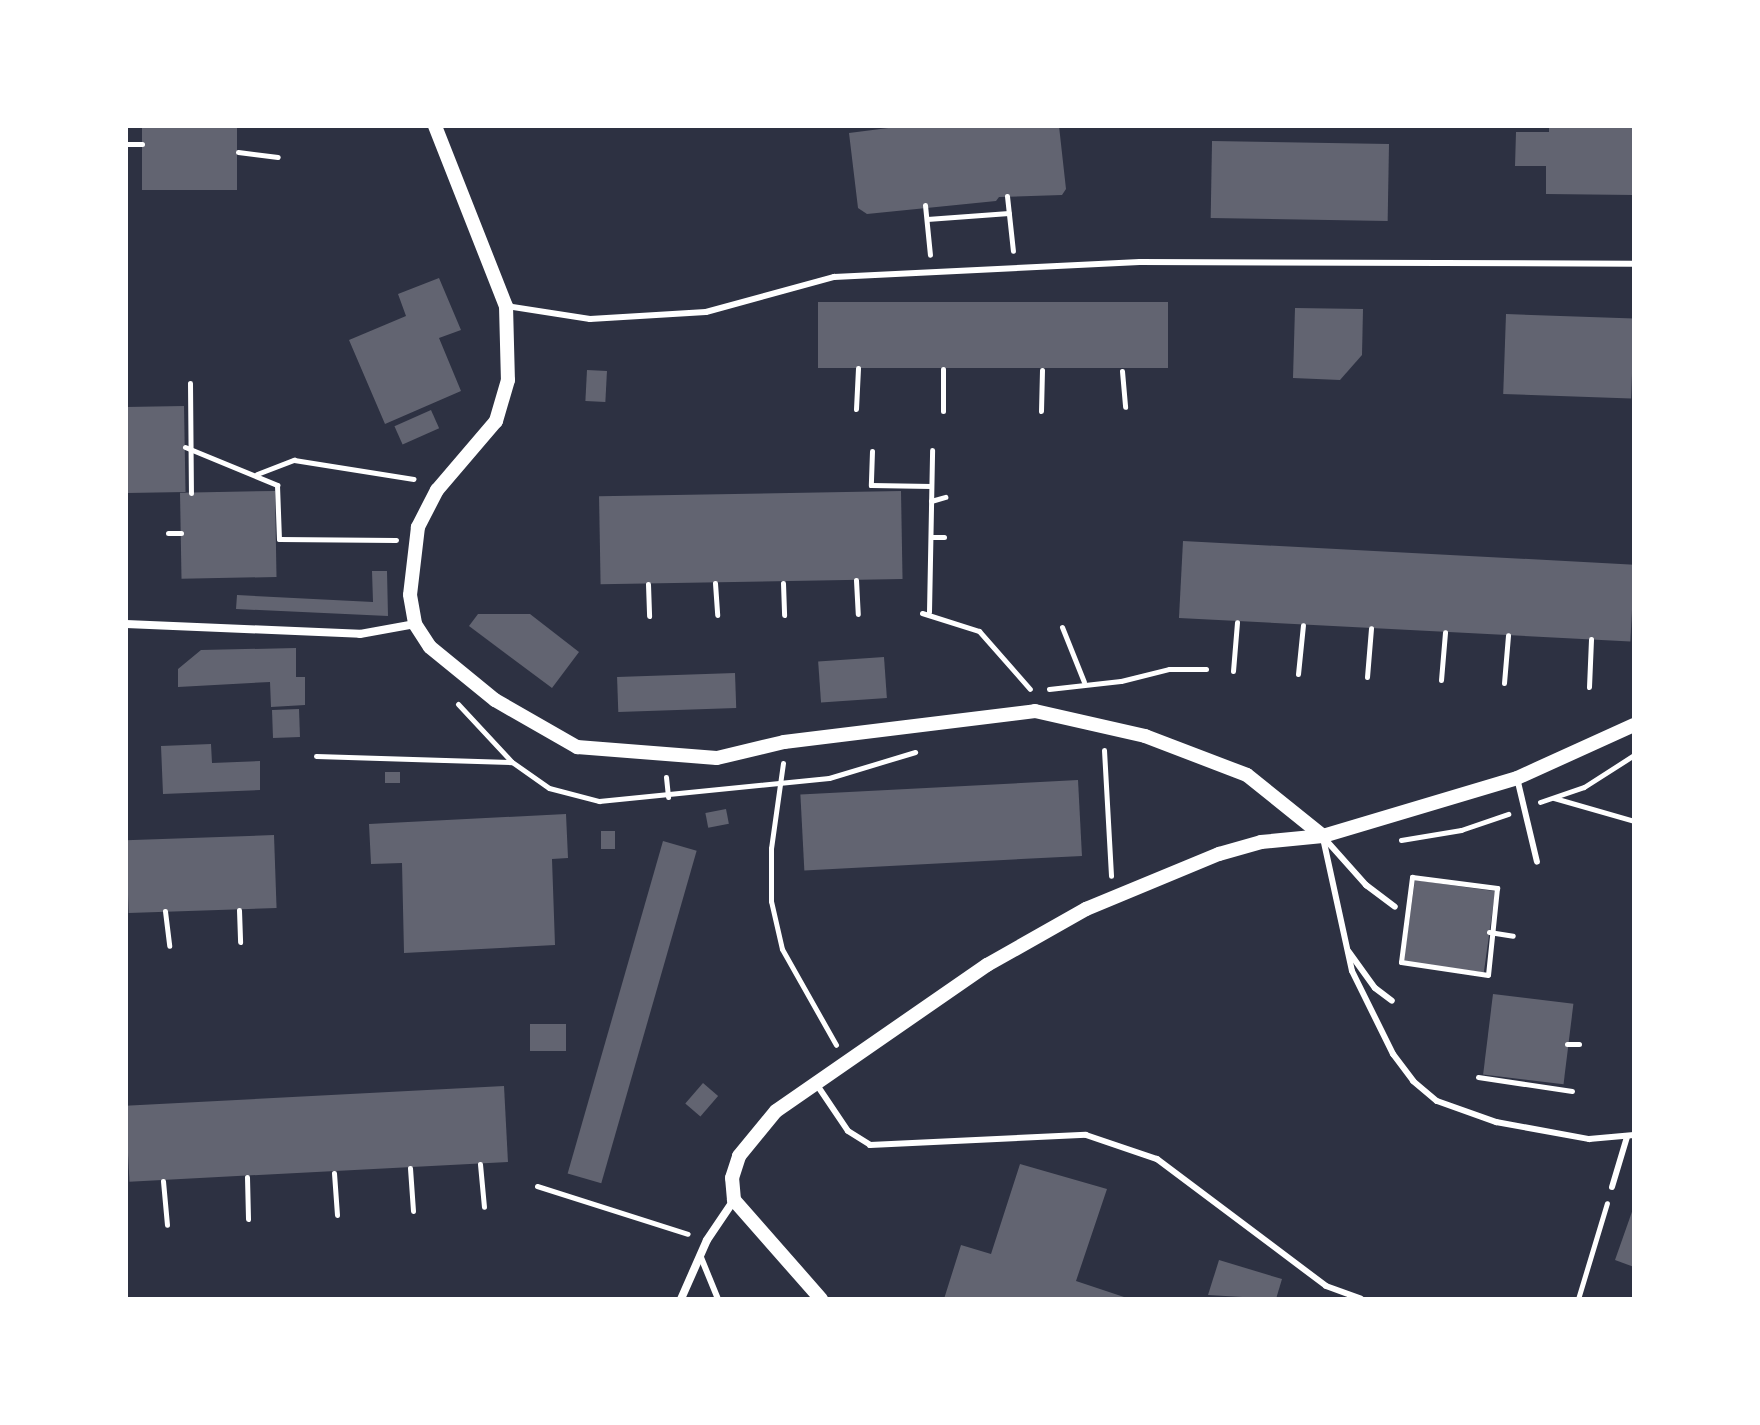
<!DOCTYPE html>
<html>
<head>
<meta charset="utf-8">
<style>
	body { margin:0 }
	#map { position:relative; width:1760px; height:1425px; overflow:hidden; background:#2d3142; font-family:"IBM Plex Sans",sans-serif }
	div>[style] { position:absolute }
	.building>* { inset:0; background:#626471; transform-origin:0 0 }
	.path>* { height:5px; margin:-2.5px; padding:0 2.5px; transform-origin:2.5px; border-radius:2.5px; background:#fff }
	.service>* { height:6px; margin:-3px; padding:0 3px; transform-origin:3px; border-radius:3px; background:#fff }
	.minor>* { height:8px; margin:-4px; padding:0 4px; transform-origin:4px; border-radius:4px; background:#fff }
	.tertiary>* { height:14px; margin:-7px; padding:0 7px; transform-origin:7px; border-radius:7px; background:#fff }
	span { translate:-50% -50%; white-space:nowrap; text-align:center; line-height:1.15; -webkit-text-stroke:8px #fff; paint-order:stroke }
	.frame { position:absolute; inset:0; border:128px solid #fff; pointer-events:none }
</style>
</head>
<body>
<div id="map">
	<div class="building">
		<i style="left:142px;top:126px;width:95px;height:64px"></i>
		<i style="clip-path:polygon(904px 126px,1059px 126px,1066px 189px,1062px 195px,999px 197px,996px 201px,867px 214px,858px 208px,849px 133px)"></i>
		<i style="clip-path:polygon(1549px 126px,1634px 126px,1634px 195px,1546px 194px,1546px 166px,1515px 166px,1516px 132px,1549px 132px)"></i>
		<i style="left:1389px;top:144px;width:77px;height:177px;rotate:91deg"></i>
		<i style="clip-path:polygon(439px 278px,461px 330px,439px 338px,461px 391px,385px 424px,349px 340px,406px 316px,398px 294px)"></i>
		<i style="left:818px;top:302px;width:350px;height:66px"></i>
		<i style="clip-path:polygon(1295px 308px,1363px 309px,1362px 355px,1340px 380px,1293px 378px)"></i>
		<i style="left:1506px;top:314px;width:128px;height:80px;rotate:2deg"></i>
		<i style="left:587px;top:370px;width:20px;height:31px;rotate:3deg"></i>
		<i style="left:184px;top:406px;width:86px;height:58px;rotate:89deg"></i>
		<i style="left:431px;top:410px;width:20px;height:40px;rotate:66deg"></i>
		<i style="left:275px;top:491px;width:86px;height:95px;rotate:89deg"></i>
		<i style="left:901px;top:491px;width:88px;height:302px;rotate:89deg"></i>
		<i style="left:1183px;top:541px;width:452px;height:77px;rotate:3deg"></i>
		<i style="clip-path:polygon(372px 571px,387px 571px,388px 616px,236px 609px,237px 595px,373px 602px)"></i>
		<i style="clip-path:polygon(478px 614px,530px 614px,579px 652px,552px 688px,469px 626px)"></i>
		<i style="clip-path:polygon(296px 648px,296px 677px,305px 677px,305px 705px,271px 707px,270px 682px,178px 687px,178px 669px,201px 650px)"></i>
		<i style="left:884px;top:657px;width:41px;height:66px;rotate:86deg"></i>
		<i style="left:735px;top:673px;width:35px;height:118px;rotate:88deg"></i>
		<i style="left:299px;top:709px;width:28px;height:27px;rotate:88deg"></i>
		<i style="clip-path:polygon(211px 744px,212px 763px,260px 761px,260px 790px,163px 794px,161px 746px)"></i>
		<i style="left:385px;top:772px;width:15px;height:11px"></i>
		<i style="left:1078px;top:780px;width:76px;height:278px;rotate:87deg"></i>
		<i style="left:726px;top:809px;width:15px;height:21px;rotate:79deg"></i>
		<i style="clip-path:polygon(566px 814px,568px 858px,552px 859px,555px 945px,404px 953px,402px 863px,371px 864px,369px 824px)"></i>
		<i style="left:615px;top:831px;width:18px;height:14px;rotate:90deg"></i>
		<i style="left:274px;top:835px;width:73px;height:148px;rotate:88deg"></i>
		<i style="left:663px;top:841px;width:35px;height:346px;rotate:16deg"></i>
		<i style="left:1415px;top:880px;width:81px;height:82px;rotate:8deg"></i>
		<i style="left:1493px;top:994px;width:81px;height:81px;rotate:7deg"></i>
		<i style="left:566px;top:1024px;width:27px;height:36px;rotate:90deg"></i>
		<i style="left:703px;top:1083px;width:20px;height:27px;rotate:41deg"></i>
		<i style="left:504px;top:1086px;width:76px;height:379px;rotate:87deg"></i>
		<i style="clip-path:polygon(1020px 1164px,1107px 1189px,1076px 1281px,1130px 1299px,944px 1299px,961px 1245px,991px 1254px)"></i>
		<i style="clip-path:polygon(1634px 1206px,1634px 1267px,1615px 1260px)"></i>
		<i style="clip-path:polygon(1219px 1260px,1282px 1279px,1276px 1299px,1208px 1295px)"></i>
	</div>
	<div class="path">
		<i style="left:126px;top:144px;width:16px"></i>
		<i style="left:238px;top:152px;width:40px;rotate:7.1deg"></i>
		<i style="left:1007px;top:196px;width:55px;rotate:83.8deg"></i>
		<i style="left:925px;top:205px;width:50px;rotate:84.3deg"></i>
		<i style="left:927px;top:219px;width:82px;rotate:-4.2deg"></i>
		<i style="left:943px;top:369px;width:42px;rotate:90deg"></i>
		<i style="left:1122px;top:371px;width:36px;rotate:85deg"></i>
		<i style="left:190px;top:383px;width:110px;rotate:89.5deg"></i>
		<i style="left:856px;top:409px;width:41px;rotate:-87.2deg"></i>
		<i style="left:1041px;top:411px;width:41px;rotate:-88.6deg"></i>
		<i style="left:185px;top:447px;width:100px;rotate:22.4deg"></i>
		<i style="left:277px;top:485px;width:54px;rotate:87.9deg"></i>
		<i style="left:279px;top:539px;width:117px;rotate:0.5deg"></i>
		<i style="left:872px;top:451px;width:34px;rotate:92deg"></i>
		<i style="left:871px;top:485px;width:60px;rotate:1deg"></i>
		<i style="left:257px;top:474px;width:40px;rotate:-21deg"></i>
		<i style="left:294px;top:460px;width:121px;rotate:9deg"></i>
		<i style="left:931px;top:501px;width:15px;rotate:-16deg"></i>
		<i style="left:168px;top:533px;width:13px"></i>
		<i style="left:931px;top:537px;width:13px"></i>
		<i style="left:856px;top:580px;width:34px;rotate:87deg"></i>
		<i style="left:715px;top:583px;width:32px;rotate:86deg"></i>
		<i style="left:783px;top:583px;width:32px;rotate:88deg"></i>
		<i style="left:648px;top:584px;width:32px;rotate:88deg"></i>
		<i style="left:929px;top:612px;width:162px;rotate:-88.9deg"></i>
		<i style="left:922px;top:613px;width:60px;rotate:17.5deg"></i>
		<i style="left:979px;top:631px;width:77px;rotate:48.7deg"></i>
		<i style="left:1062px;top:627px;width:59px;rotate:68.2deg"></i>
		<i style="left:1233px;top:671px;width:49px;rotate:-85.3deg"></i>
		<i style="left:1298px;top:674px;width:49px;rotate:-84.2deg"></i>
		<i style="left:1367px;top:677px;width:49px;rotate:-85.3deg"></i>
		<i style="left:1441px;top:680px;width:48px;rotate:-85.2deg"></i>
		<i style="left:1504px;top:683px;width:48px;rotate:-85.2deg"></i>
		<i style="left:1589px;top:687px;width:48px;rotate:-87.6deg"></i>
		<i style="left:1049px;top:689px;width:72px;rotate:-6.3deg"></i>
		<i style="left:1121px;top:681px;width:49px;rotate:-14deg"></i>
		<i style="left:1169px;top:669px;width:37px"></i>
		<i style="left:458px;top:704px;width:78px;rotate:47.1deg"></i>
		<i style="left:1104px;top:750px;width:126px;rotate:86.8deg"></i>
		<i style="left:316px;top:756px;width:196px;rotate:1.8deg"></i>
		<i style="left:512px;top:762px;width:45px;rotate:35.1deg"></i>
		<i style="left:549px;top:788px;width:52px;rotate:14.6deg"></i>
		<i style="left:599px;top:801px;width:231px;rotate:-5.7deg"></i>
		<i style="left:829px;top:778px;width:90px;rotate:-16.8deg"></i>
		<i style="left:783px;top:763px;width:86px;rotate:98deg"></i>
		<i style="left:771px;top:848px;width:53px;rotate:90deg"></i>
		<i style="left:771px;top:901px;width:49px;rotate:77.1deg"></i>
		<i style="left:782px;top:949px;width:110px;rotate:60.6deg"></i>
		<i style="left:666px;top:777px;width:20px;rotate:84deg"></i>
		<i style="left:1554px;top:798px;width:83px;rotate:16deg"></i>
		<i style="left:1540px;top:802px;width:46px;rotate:-18.8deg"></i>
		<i style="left:1584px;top:787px;width:59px;rotate:-32.6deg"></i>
		<i style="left:1401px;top:840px;width:61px;rotate:-9.5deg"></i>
		<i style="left:1461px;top:830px;width:50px;rotate:-18.8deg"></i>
		<i style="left:1412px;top:877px;width:86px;rotate:7.4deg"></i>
		<i style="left:1497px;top:888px;width:87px;rotate:95.9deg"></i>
		<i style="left:1488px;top:975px;width:88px;rotate:-171.5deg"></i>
		<i style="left:1401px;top:962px;width:86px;rotate:-82.6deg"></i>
		<i style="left:239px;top:910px;width:32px;rotate:88deg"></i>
		<i style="left:165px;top:911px;width:35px;rotate:83deg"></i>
		<i style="left:1489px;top:932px;width:24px;rotate:9deg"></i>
		<i style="left:1567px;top:1044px;width:12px"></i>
		<i style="left:1478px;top:1077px;width:95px;rotate:8.5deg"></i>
		<i style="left:480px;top:1164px;width:43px;rotate:84.7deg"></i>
		<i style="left:410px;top:1168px;width:43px;rotate:86deg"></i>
		<i style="left:334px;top:1173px;width:42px;rotate:85.9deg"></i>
		<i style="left:247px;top:1177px;width:42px;rotate:88.6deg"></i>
		<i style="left:163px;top:1181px;width:44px;rotate:84.8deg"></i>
		<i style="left:537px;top:1186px;width:158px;rotate:17.6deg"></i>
		<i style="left:1578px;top:1299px;width:100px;rotate:-73.2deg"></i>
	</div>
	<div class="service">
		<i style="left:506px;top:306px;width:85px;rotate:8.8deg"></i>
		<i style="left:590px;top:319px;width:116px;rotate:-3.5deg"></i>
		<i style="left:706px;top:312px;width:133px;rotate:-15.3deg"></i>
		<i style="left:834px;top:277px;width:306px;rotate:-2.8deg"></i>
		<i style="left:1140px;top:262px;width:494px;rotate:0.2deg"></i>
		<i style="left:1517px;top:778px;width:86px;rotate:76.6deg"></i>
		<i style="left:1323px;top:838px;width:136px;rotate:77.7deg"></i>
		<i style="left:1352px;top:971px;width:93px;rotate:63.7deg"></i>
		<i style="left:1393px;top:1054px;width:34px;rotate:53deg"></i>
		<i style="left:1413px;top:1081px;width:31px;rotate:40deg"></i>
		<i style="left:1437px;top:1101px;width:63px;rotate:19.6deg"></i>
		<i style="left:1496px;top:1122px;width:95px;rotate:10.4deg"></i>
		<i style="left:1589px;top:1139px;width:45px;rotate:-5.1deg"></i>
		<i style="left:1325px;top:839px;width:62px;rotate:48.3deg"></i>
		<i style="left:1366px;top:885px;width:36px;rotate:37deg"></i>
		<i style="left:1349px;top:952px;width:44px;rotate:54.2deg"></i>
		<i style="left:1375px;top:988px;width:21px;rotate:37deg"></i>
		<i style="left:817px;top:1085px;width:55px;rotate:56deg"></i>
		<i style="left:848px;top:1131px;width:26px;rotate:32deg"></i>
		<i style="left:870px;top:1145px;width:216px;rotate:-2.7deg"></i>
		<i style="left:1086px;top:1135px;width:75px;rotate:18.7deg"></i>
		<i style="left:1157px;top:1159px;width:211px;rotate:36.9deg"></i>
		<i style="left:1326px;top:1286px;width:37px;rotate:20deg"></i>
		<i style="left:1612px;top:1187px;width:52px;rotate:-73.3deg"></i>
		<i style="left:700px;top:1255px;width:48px;rotate:67.8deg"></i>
	</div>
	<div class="minor">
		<i style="left:126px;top:624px;width:234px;rotate:2.4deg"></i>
		<i style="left:360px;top:634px;width:56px;rotate:-10.3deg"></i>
		<i style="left:681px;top:1299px;width:64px;rotate:-66.2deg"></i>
		<i style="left:707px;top:1240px;width:48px;rotate:-56deg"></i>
	</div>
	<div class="tertiary">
		<i style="left:435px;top:126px;width:193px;rotate:68.5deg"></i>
		<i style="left:506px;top:306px;width:74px;rotate:88.5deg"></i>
		<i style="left:508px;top:380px;width:43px;rotate:106.3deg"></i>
		<i style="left:496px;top:421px;width:91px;rotate:130.5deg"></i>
		<i style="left:437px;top:490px;width:42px;rotate:117.2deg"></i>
		<i style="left:418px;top:527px;width:68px;rotate:96.7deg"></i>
		<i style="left:410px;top:595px;width:29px;rotate:80deg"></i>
		<i style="left:415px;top:624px;width:27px;rotate:57deg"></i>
		<i style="left:430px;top:647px;width:84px;rotate:39.2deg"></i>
		<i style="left:495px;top:700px;width:95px;rotate:29.8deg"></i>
		<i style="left:577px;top:747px;width:140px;rotate:4.5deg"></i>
		<i style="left:717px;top:758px;width:69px;rotate:-13.4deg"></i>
		<i style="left:784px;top:742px;width:253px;rotate:-7deg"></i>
		<i style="left:1035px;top:711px;width:113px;rotate:12.8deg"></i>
		<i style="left:1145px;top:736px;width:109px;rotate:20.9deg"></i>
		<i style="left:1247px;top:775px;width:97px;rotate:38.8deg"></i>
		<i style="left:821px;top:1299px;width:132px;rotate:-131.3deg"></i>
		<i style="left:734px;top:1200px;width:22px;rotate:-95deg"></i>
		<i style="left:732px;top:1178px;width:23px;rotate:-72deg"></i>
		<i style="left:739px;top:1156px;width:58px;rotate:-50.6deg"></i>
		<i style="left:776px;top:1111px;width:257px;rotate:-34.7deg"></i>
		<i style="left:987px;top:965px;width:114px;rotate:-29.5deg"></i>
		<i style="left:1086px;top:909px;width:144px;rotate:-22.5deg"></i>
		<i style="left:1219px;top:854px;width:44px;rotate:-15.9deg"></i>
		<i style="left:1261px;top:842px;width:62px;rotate:-5.5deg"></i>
		<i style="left:1323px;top:836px;width:202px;rotate:-16.6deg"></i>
		<i style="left:1517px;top:778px;width:128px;rotate:-24.4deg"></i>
	</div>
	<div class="frame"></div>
</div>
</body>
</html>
